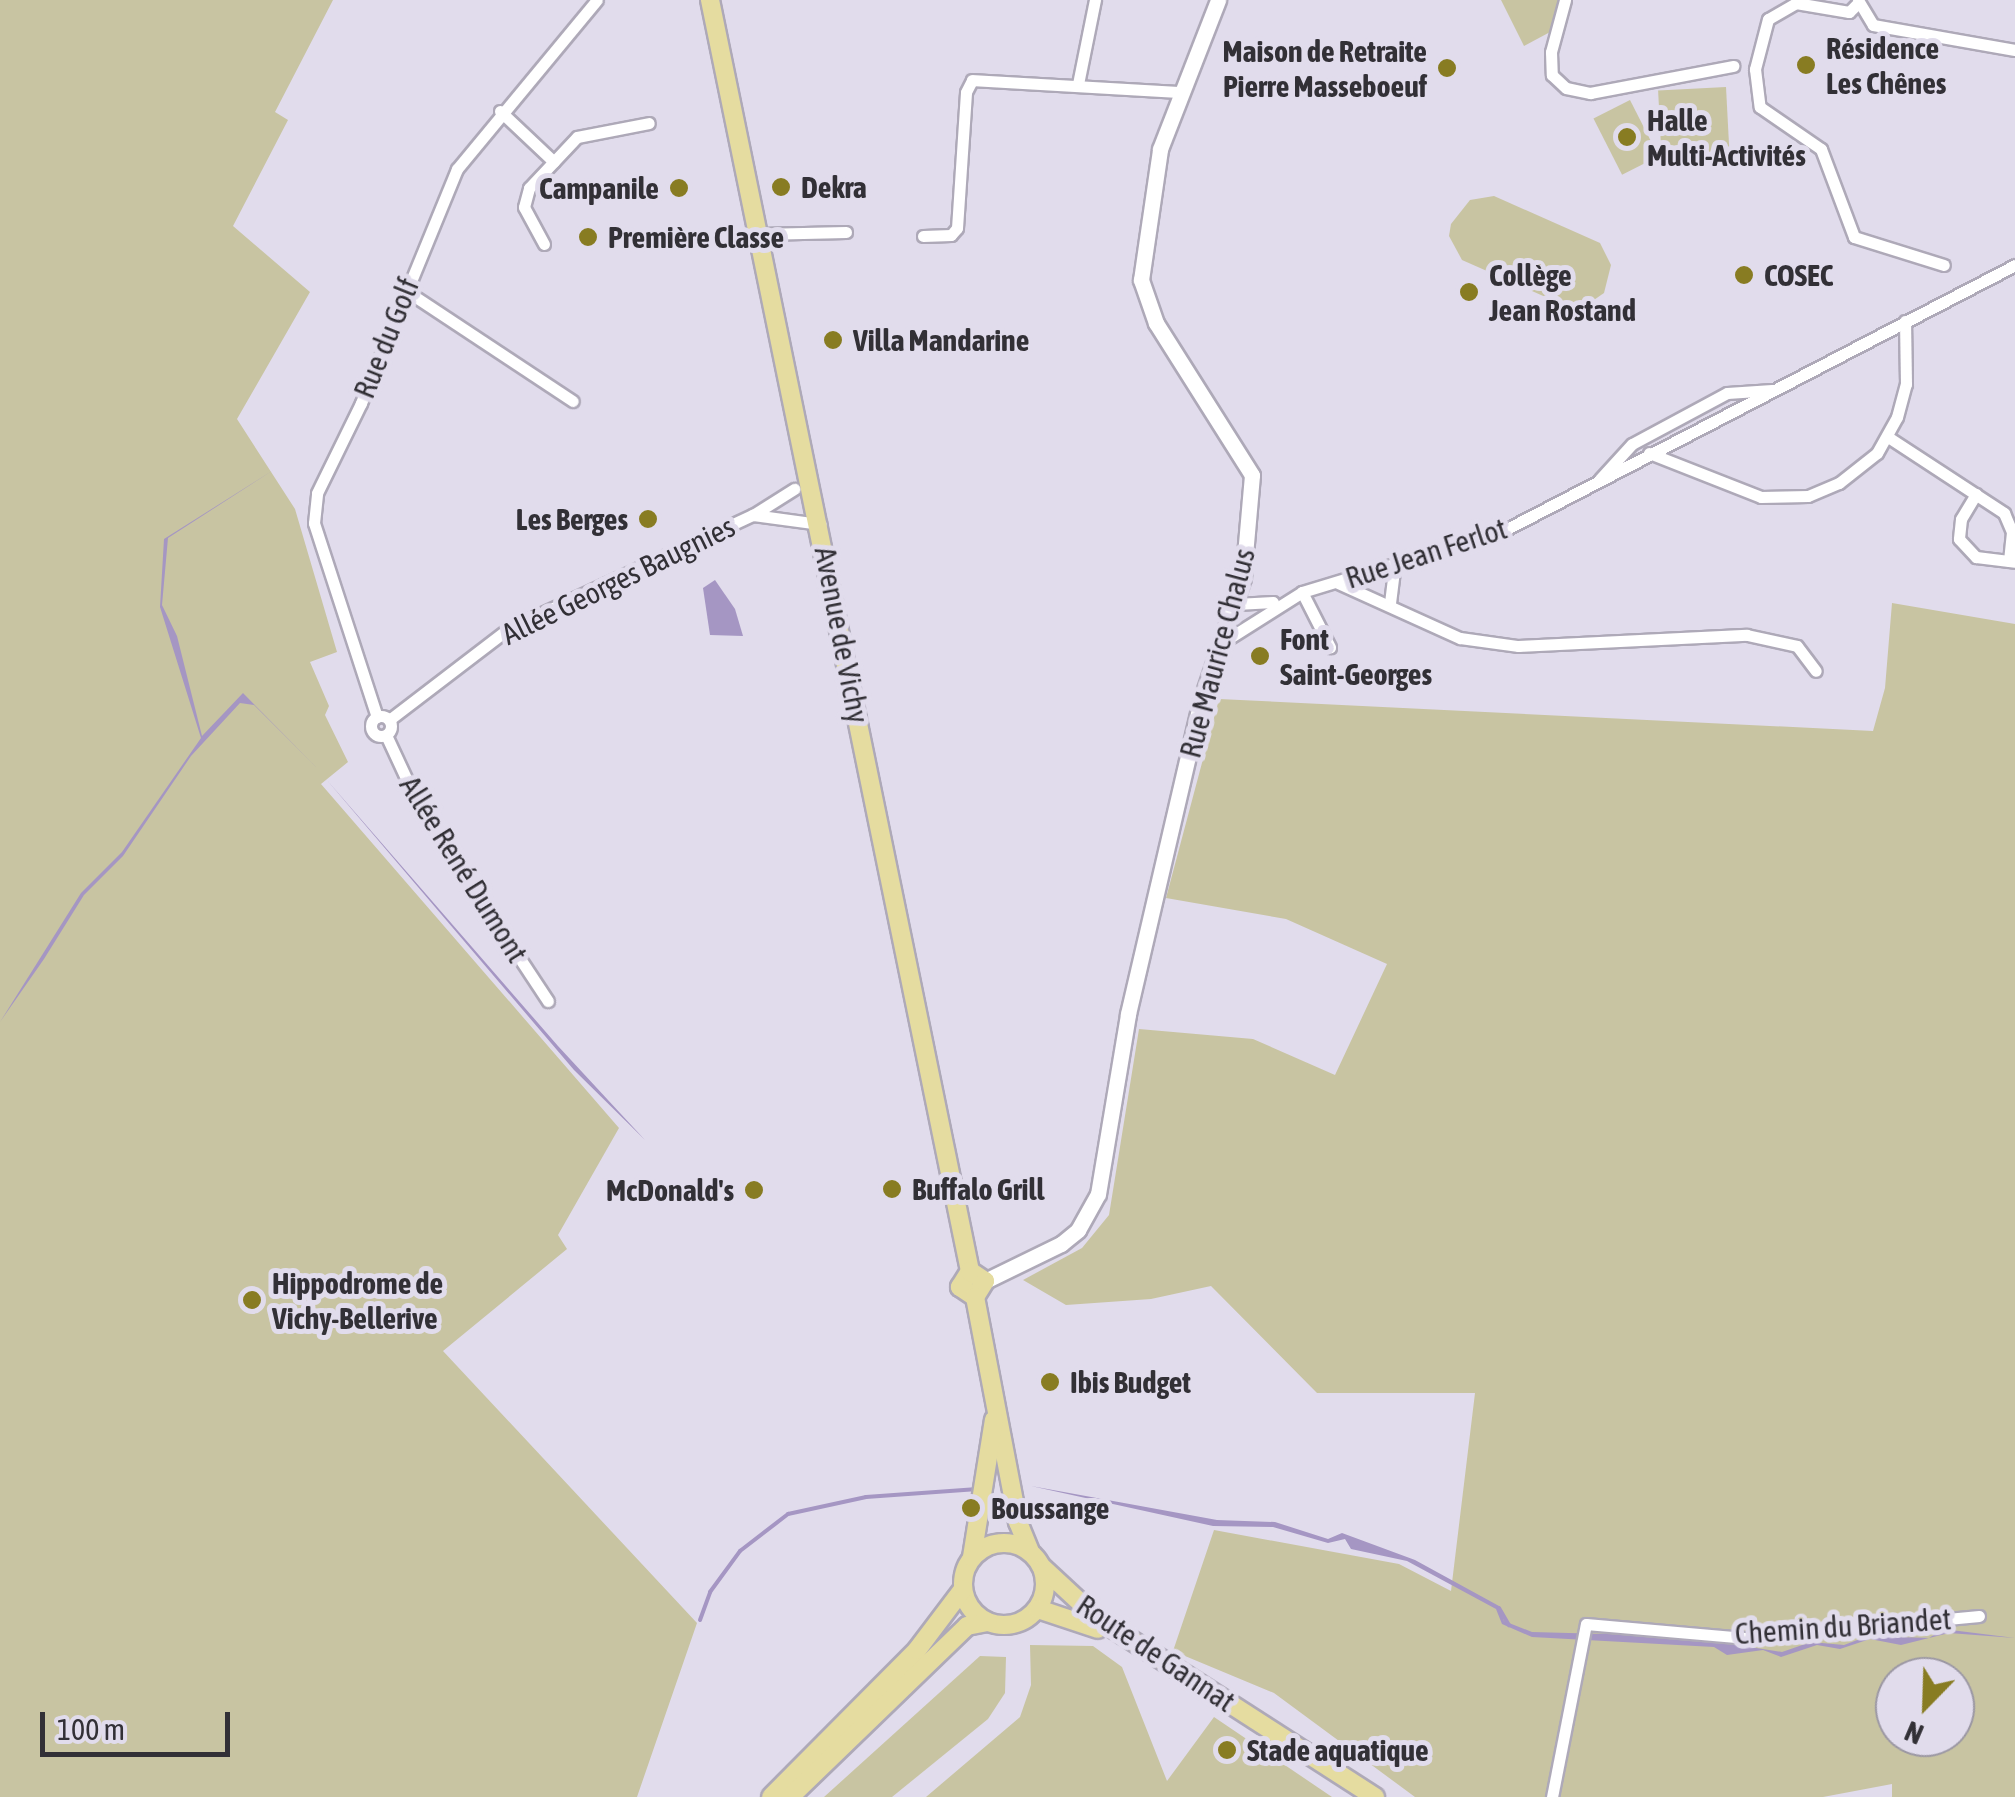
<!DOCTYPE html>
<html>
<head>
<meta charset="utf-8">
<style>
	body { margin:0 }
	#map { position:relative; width:2015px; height:1797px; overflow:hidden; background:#e1dcec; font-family:"Asap Condensed",sans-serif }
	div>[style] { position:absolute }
	.green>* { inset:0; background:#c8c4a2; transform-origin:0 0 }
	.water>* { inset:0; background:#a596c3 }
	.stream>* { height:4px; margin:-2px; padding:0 2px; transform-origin:2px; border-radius:2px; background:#a596c3 }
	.roads { filter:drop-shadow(2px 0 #aea9b8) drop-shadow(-2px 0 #aea9b8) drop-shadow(0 2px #aea9b8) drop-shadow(0 -2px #aea9b8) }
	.street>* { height:11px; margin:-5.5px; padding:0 5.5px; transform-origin:5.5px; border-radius:5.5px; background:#fff }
	.street>.ring { margin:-5.5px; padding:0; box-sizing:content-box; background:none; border:11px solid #fff; border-radius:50% }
	.secondary>* { height:15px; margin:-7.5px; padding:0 7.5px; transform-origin:7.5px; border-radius:7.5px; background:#fff }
	.primary>* { height:18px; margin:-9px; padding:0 9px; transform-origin:9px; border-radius:9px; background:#e5dca0 }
	.primary>.ring { margin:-9px; padding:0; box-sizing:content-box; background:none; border:18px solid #e5dca0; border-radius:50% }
	.dots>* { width:28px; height:28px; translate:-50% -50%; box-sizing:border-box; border:5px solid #e1dcec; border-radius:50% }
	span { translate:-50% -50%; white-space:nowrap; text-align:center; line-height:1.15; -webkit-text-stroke:10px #e1dcec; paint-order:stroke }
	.poi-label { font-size:30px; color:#323036; font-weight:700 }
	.left { translate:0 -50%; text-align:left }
	.right { translate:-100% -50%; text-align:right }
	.street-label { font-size:30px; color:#323036 }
	.north { position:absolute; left:1875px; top:1657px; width:100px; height:100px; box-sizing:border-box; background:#e1dcec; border:2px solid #9b97a3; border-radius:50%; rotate:203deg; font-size:28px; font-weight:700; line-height:40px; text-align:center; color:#323036 }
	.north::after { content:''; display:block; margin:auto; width:35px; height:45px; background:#887c22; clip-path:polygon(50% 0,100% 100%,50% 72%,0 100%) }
	.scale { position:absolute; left:40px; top:1712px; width:190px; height:45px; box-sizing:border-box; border:5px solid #323036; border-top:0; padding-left:12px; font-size:30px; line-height:35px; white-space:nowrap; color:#323036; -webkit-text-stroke:8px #e1dcec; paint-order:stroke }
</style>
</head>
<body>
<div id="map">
	<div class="green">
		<i style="clip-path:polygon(0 0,333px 0,275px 112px,288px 120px,233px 226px,310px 292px,237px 419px,295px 509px,337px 652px,310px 662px,329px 706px,325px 715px,348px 762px,321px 784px,619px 1128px,558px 1235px,567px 1249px,443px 1351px,697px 1623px,637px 1797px,0 1797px)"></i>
		<i style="clip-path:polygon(1501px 0,1558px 0,1552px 31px,1524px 46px)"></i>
		<i style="left:1726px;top:87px;width:66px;height:68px;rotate:87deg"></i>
		<i style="left:1630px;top:100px;width:63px;height:41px;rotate:63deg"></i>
		<i style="clip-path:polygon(1494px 196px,1600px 243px,1611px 265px,1604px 293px,1588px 304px,1566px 306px,1462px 260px,1449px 236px,1451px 224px,1470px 200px)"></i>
		<i style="clip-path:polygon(evenodd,1892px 603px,2015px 624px,2015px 1797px,1892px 1797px,1892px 1784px,1823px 1797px,1415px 1797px,1274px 1693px,1173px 1651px,1214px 1530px,1399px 1564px,1451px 1591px,1475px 1393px,1317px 1393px,1211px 1286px,1151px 1299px,1066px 1305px,1023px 1280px,1082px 1248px,1109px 1215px,1139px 1029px,1253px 1039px,1335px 1075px,1387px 964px,1286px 919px,1166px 898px,1219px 699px,1873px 731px,1885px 688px,1892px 603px,1895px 1677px,1955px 1677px,1955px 1737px,1895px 1737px,1895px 1677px)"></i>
		<i style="clip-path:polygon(1030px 1645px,1093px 1646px,1122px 1667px,1167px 1781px,1214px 1717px,1332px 1797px,926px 1797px,1020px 1717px,1031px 1685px)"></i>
		<i style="clip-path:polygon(980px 1656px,1006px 1657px,1005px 1693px,988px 1719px,892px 1797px,824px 1797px)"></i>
	</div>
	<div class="water">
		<i style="clip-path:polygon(275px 469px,168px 538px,162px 605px,177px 636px,202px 736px,243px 693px,317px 768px,254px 705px,240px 703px,191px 756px,123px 856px,84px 895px,44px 959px,0 1022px,81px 893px,122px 852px,201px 738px,160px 607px,164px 539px)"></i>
		<i style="clip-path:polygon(715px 580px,735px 609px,743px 636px,710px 635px,703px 588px)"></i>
		<i style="clip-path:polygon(326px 779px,558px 1046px,645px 1140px,574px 1070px)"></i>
		<i style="clip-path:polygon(1031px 1486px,1217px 1520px,1275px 1522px,1328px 1539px,1342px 1533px,1415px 1560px,1499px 1606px,1504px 1621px,1532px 1632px,1680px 1636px,1782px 1652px,1811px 1642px,1844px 1645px,1868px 1636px,1929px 1638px,1943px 1629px,2015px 1638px,1949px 1633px,1901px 1645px,1870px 1639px,1840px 1649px,1817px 1645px,1781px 1657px,1763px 1650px,1727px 1655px,1714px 1647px,1532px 1637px,1502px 1624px,1496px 1609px,1407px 1561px,1351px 1549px,1345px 1539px,1328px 1543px,1273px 1527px,1213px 1526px)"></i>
	</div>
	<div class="stream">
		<i style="left:1499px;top:1608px;width:20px;rotate:60deg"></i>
		<i style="left:700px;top:1620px;width:30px;rotate:-70deg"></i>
		<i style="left:710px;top:1592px;width:51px;rotate:-53.8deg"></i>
		<i style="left:740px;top:1551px;width:61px;rotate:-37.6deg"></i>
		<i style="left:788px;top:1514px;width:80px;rotate:-12.3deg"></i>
		<i style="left:866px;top:1497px;width:112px;rotate:-4.1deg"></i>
	</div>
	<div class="roads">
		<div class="street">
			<i style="left:1565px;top:0;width:54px;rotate:105.1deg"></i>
			<i style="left:1551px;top:52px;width:23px;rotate:88deg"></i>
			<i style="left:1552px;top:75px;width:19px;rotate:43deg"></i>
			<i style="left:1566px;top:88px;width:25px;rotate:12deg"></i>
			<i style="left:1590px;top:93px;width:146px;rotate:-10.7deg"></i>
			<i style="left:1858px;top:0;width:29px;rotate:59deg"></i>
			<i style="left:1873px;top:25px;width:144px;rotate:10deg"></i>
			<i style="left:1856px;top:5px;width:10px;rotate:135deg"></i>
			<i style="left:1849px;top:12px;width:54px;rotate:-170.4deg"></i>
			<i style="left:1796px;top:3px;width:32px;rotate:150deg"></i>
			<i style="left:1768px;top:19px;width:52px;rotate:104.6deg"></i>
			<i style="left:1755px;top:69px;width:38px;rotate:83deg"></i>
			<i style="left:1760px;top:107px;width:74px;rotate:34.5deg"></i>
			<i style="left:1821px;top:149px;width:94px;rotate:69.4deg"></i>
			<i style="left:1854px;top:237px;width:94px;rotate:17.3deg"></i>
			<i style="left:1078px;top:84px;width:86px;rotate:-78.6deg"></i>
			<i style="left:500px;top:111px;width:74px;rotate:43.4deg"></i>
			<i style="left:760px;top:234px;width:86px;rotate:-1.3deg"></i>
			<i style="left:923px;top:236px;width:28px;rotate:-2deg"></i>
			<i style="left:951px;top:235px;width:9px;rotate:-49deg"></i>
			<i style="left:957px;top:228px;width:136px;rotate:-86.2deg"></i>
			<i style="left:966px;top:92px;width:13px;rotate:-63deg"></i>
			<i style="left:972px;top:80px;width:210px;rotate:3.3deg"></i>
			<i style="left:544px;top:244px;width:42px;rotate:-118.4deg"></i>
			<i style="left:524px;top:207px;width:20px;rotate:-75deg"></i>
			<i style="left:529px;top:188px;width:70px;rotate:-46.7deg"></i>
			<i style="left:577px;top:137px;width:73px;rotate:-11deg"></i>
			<i style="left:405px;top:290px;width:201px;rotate:33.5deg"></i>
			<i style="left:1888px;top:437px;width:139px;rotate:33.2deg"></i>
			<i style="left:2004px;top:513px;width:21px;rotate:67deg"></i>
			<i style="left:2012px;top:532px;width:29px;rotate:96deg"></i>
			<i style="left:1649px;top:453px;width:120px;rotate:21.4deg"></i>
			<i style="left:1761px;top:497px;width:47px;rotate:-1.2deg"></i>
			<i style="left:1808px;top:496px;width:34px;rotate:-23deg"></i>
			<i style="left:1839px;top:483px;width:48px;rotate:-38.3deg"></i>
			<i style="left:1877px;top:453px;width:41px;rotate:-60.9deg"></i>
			<i style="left:1897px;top:417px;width:34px;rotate:-75deg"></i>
			<i style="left:1906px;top:384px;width:63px;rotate:-90.9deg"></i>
			<i style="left:1600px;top:479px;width:47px;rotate:-47.6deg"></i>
			<i style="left:1632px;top:444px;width:108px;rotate:-28.2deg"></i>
			<i style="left:1727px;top:393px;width:45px;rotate:-3.8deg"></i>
			<i style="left:1976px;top:494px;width:29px;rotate:121deg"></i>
			<i style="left:1961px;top:519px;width:20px;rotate:96deg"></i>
			<i style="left:1959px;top:539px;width:25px;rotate:47deg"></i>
			<i style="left:1976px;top:557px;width:39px;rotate:7deg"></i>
			<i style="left:753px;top:515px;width:68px;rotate:7.7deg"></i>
			<i style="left:1338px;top:583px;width:134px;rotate:24.3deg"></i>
			<i style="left:1460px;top:638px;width:59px;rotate:7.9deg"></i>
			<i style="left:1518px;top:646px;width:229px;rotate:-2.8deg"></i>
			<i style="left:1747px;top:635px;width:51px;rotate:12.4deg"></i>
			<i style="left:1797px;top:646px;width:31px;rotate:53deg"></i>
			<i style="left:1302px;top:592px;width:62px;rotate:63deg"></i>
			<i style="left:1390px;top:603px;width:34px;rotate:-83deg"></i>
			<i style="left:1236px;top:604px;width:37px;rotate:-3deg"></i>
			<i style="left:1223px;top:642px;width:93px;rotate:-32.3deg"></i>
			<i style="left:1302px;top:592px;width:210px;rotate:-16.9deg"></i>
			<i style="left:1503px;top:531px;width:577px;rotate:-27.45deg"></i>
			<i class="ring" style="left:371px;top:716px;width:9px;height:9px"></i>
			<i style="left:377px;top:717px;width:204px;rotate:-108deg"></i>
			<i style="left:314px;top:523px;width:30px;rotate:-84deg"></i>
			<i style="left:317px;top:493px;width:100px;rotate:-63.9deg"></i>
			<i style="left:361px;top:403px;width:253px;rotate:-67.7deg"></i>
			<i style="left:457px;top:169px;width:219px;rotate:-50.4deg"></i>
			<i style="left:389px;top:720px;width:150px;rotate:-37.4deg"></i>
			<i style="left:508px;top:629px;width:270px;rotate:-25deg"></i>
			<i style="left:753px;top:515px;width:49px;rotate:-32.4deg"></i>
			<i style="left:386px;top:735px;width:76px;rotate:65.1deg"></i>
			<i style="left:418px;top:804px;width:236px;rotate:56.6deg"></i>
			<i style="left:1552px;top:1797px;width:176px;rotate:-78.9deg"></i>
			<i style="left:1586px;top:1624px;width:162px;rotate:5deg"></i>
			<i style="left:1747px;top:1638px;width:233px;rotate:-5.4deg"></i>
		</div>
		<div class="secondary">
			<i style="left:985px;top:1281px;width:85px;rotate:-26deg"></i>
			<i style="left:1061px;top:1244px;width:22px;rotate:-39deg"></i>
			<i style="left:1078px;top:1230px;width:41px;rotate:-60.9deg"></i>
			<i style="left:1098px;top:1194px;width:182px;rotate:-80.5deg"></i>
			<i style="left:1128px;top:1014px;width:318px;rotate:-76.9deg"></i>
			<i style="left:1200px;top:704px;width:133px;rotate:-71.2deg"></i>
			<i style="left:1243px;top:578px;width:103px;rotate:-85deg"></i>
			<i style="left:1252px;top:475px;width:180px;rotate:-122.3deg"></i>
			<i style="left:1156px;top:323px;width:46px;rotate:-109.2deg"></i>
			<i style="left:1141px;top:280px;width:132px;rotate:-81.7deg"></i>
			<i style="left:1160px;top:149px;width:160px;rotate:-68.7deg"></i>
		</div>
		<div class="primary">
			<i style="left:710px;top:0;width:1297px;rotate:78.44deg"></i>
			<i style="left:970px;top:1271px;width:19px;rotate:122deg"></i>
			<i style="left:960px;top:1287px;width:18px;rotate:34deg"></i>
			<i style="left:970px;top:1271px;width:18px;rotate:34deg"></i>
			<i style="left:985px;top:1281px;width:19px;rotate:122deg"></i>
			<i style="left:975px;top:1297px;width:229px;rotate:79.2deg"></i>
			<i style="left:1018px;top:1522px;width:31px;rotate:68deg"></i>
			<i class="ring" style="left:963px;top:1543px;width:64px;height:64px"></i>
			<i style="left:972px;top:1557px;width:139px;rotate:-80.9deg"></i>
			<i style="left:1043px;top:1568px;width:74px;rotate:42.8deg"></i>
			<i style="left:1097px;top:1618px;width:331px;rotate:32.8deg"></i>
			<i style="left:1038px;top:1609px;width:63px;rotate:18.4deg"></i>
			<i style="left:771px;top:1797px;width:207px;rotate:-45.2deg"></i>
			<i style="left:917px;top:1650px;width:76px;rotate:-53deg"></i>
			<i style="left:790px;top:1797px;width:246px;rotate:-44deg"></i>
			<i style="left:967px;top:1626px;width:21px;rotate:-11deg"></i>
		</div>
	</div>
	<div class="dots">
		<i style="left:1806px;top:65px;background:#887c22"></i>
		<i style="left:1447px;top:68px;background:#887c22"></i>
		<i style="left:1627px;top:137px;background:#887c22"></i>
		<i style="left:781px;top:187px;background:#887c22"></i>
		<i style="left:679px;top:188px;background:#887c22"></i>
		<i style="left:588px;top:237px;background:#887c22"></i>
		<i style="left:1744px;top:275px;background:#887c22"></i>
		<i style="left:1469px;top:292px;background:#887c22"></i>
		<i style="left:833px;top:340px;background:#887c22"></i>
		<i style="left:648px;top:519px;background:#887c22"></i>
		<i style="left:1260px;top:656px;background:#887c22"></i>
		<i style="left:892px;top:1189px;background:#887c22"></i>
		<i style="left:754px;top:1190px;background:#887c22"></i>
		<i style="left:252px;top:1300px;background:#887c22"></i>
		<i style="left:1050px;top:1382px;background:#887c22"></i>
		<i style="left:971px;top:1508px;background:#887c22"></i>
		<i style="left:1227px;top:1750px;background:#887c22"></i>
	</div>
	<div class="poi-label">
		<span class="left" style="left:1826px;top:65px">Résidence<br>Les Chênes</span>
		<span class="right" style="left:1427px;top:68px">Maison de Retraite<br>Pierre Masseboeuf</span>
		<span class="left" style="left:1647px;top:137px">Halle<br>Multi-Activités</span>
		<span class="left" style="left:801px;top:187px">Dekra</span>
		<span class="right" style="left:659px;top:188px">Campanile</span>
		<span class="left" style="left:608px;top:237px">Première Classe</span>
		<span class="left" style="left:1489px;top:292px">Collège<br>Jean Rostand</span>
		<span class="left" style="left:1764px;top:275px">COSEC</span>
		<span class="left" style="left:853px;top:340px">Villa Mandarine</span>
		<span class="right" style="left:628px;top:519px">Les Berges</span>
		<span class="left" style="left:1280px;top:656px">Font<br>Saint-Georges</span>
		<span class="left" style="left:912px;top:1189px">Buffalo Grill</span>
		<span class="right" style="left:734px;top:1190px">McDonald's</span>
		<span class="left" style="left:272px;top:1300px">Hippodrome de<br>Vichy-Bellerive</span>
		<span class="left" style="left:1070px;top:1382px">Ibis Budget</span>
		<span class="left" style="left:991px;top:1508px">Boussange</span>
		<span class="left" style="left:1247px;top:1750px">Stade aquatique</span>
	</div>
	<div class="street-label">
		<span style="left:386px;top:338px;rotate:-68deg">Rue du Golf</span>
		<span style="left:1426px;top:553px;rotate:-18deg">Rue Jean Ferlot</span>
		<span style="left:618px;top:580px;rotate:-26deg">Allée Georges Baugnies</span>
		<span style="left:842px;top:635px;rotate:79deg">Avenue de Vichy</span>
		<span style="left:1217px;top:653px;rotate:-75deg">Rue Maurice Chalus</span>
		<span style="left:464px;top:869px;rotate:58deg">Allée René Dumont</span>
		<span style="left:1843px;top:1626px;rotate:-4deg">Chemin du Briandet</span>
		<span style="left:1156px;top:1653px;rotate:34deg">Route de Gannat</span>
	</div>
	<div class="north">N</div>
	<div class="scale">100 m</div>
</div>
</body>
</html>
